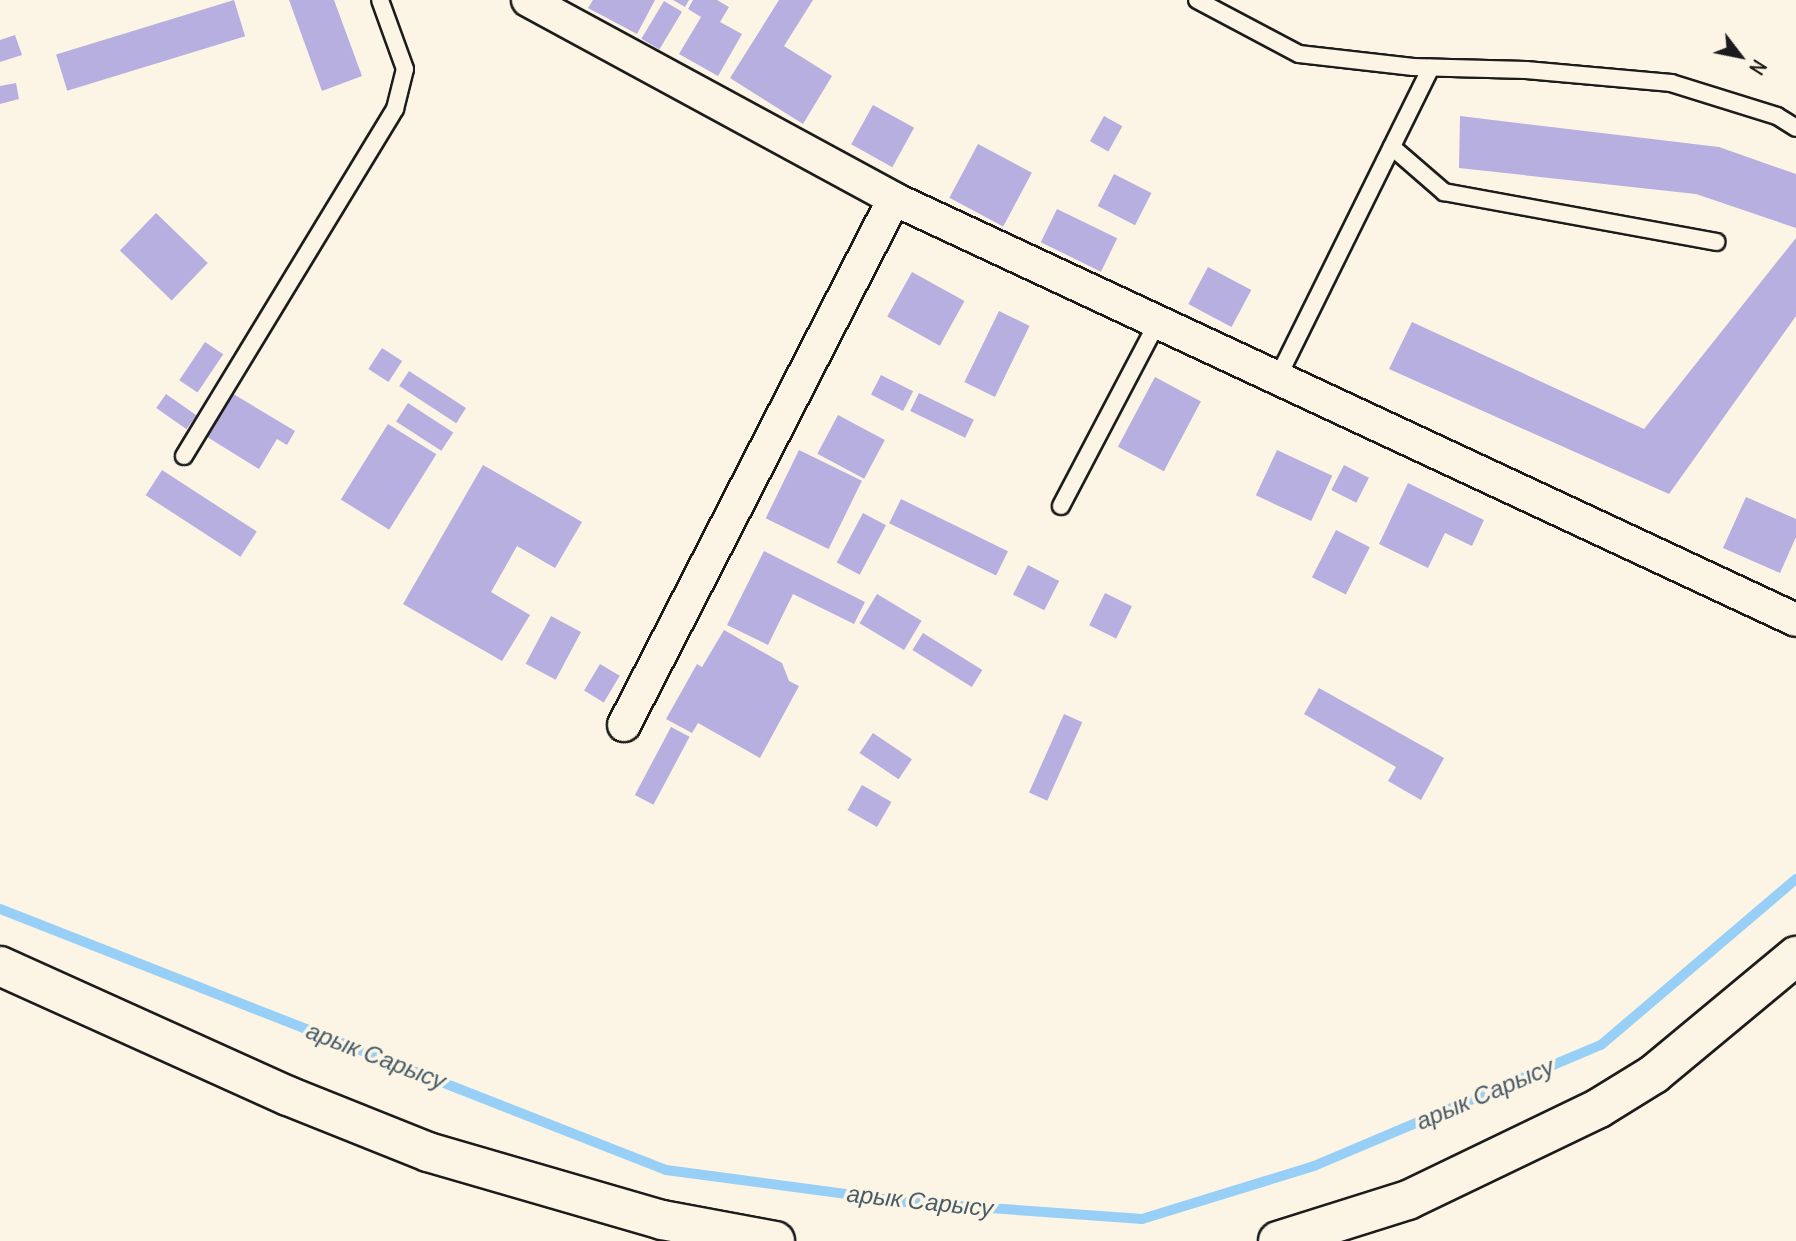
<!DOCTYPE html>
<html>
<head>
<meta charset="utf-8">
<style>
	body { margin:0 }
	#map { position:relative; width:1796px; height:1241px; overflow:hidden; background:#fcf5e5; font-family:Delius,sans-serif }
	div>[style] { position:absolute }
	.stream>* { height:10px; margin:-5px; padding:0 5px; transform-origin:5px; border-radius:5px; background:#97cff6 }
	.building>* { inset:0; background:#b6afe0; transform-origin:0 0 }
	.roads { filter:drop-shadow(2px 0 #1c1c1c) drop-shadow(-2px 0 #1c1c1c) drop-shadow(0 2px #1c1c1c) drop-shadow(0 -2px #1c1c1c) }
	.service>* { height:16px; margin:-8px; padding:0 8px; transform-origin:8px; border-radius:8px; background:#fcf5e5 }
	.minor>* { height:32px; margin:-16px; padding:0 16px; transform-origin:16px; border-radius:16px; background:#fcf5e5 }
	.secondary>* { height:38px; margin:-19px; padding:0 19px; transform-origin:19px; border-radius:19px; background:#fcf5e5 }
	span { translate:-50% -50%; white-space:nowrap; text-align:center; line-height:1.15; -webkit-text-stroke:7px #fcf5e5; paint-order:stroke }
	.water-label { font-size:24px; color:#475b68; font-style:italic }
	.north { position:absolute; left:1705px; top:21px; width:70px; height:70px; -webkit-text-stroke:5px #fcf5e5; paint-order:stroke; rotate:122deg; font-size:19px; font-weight:700; line-height:28px; text-align:center; color:#1c1c1c }
	.north::after { content:''; display:block; margin:auto; width:24px; height:32px; background:#1c1c1c; clip-path:polygon(50% 0,100% 100%,50% 72%,0 100%) }
</style>
</head>
<body>
<div id="map">
	<div class="stream">
		<i style="left:0;top:909px;width:715px;rotate:21.4deg"></i>
		<i style="left:666px;top:1170px;width:241px;rotate:7.6deg"></i>
		<i style="left:905px;top:1202px;width:238px;rotate:4.1deg"></i>
		<i style="left:1142px;top:1219px;width:180px;rotate:-17.1deg"></i>
		<i style="left:1314px;top:1166px;width:311px;rotate:-22.9deg"></i>
		<i style="left:1601px;top:1045px;width:256px;rotate:-40.4deg"></i>
	</div>
	<div class="building">
		<i style="left:234px;top:0;width:38px;height:186px;rotate:73deg"></i>
		<i style="clip-path:polygon(289px 0,334px 0,362px 76px,322px 91px)"></i>
		<i style="clip-path:polygon(593px 0,655px 0,637px 34px,588px 8px)"></i>
		<i style="clip-path:polygon(673px 0,689px 0,685px 7px)"></i>
		<i style="clip-path:polygon(693px 0,717px 0,729px 7px,720px 22px,742px 34px,718px 76px,679px 54px,701px 17px,688px 9px)"></i>
		<i style="clip-path:polygon(779px 0,813px 0,784px 46px,832px 76px,803px 124px,730px 78px)"></i>
		<i style="left:664px;top:1px;width:21px;height:44px;rotate:31deg"></i>
		<i style="clip-path:polygon(15px 35px,22px 55px,0 62px,0 40px)"></i>
		<i style="clip-path:polygon(16px 83px,19px 99px,0 104px,0 86px)"></i>
		<i style="left:873px;top:105px;width:47px;height:45px;rotate:29deg"></i>
		<i style="left:1104px;top:116px;width:21px;height:29px;rotate:29deg"></i>
		<i style="clip-path:polygon(1460px 116px,1719px 147px,1796px 174px,1796px 228px,1696px 194px,1459px 168px)"></i>
		<i style="left:978px;top:144px;width:61px;height:61px;rotate:28deg"></i>
		<i style="left:1114px;top:174px;width:42px;height:36px;rotate:27deg"></i>
		<i style="left:1057px;top:209px;width:67px;height:37px;rotate:26deg"></i>
		<i style="left:156px;top:213px;width:72px;height:52px;rotate:44deg"></i>
		<i style="clip-path:polygon(1796px 238px,1796px 316px,1669px 494px,1389px 369px,1412px 322px,1644px 429px)"></i>
		<i style="left:1208px;top:267px;width:49px;height:42px;rotate:28deg"></i>
		<i style="left:912px;top:272px;width:60px;height:51px;rotate:29deg"></i>
		<i style="left:999px;top:311px;width:34px;height:79px;rotate:26deg"></i>
		<i style="left:205px;top:342px;width:22px;height:46px;rotate:34deg"></i>
		<i style="left:382px;top:348px;width:24px;height:25px;rotate:33deg"></i>
		<i style="left:409px;top:371px;width:68px;height:18px;rotate:33deg"></i>
		<i style="left:881px;top:375px;width:36px;height:22px;rotate:27deg"></i>
		<i style="left:1155px;top:377px;width:52px;height:79px;rotate:28deg"></i>
		<i style="clip-path:polygon(230px 392px,295px 431px,287px 445px,277px 439px,259px 469px,204px 435px)"></i>
		<i style="left:919px;top:393px;width:61px;height:20px;rotate:26deg"></i>
		<i style="left:166px;top:394px;width:37px;height:17px;rotate:35deg"></i>
		<i style="left:408px;top:403px;width:54px;height:22px;rotate:33deg"></i>
		<i style="left:838px;top:415px;width:53px;height:44px;rotate:28deg"></i>
		<i style="left:388px;top:424px;width:57px;height:89px;rotate:32deg"></i>
		<i style="left:799px;top:450px;width:70px;height:76px;rotate:26deg"></i>
		<i style="left:1277px;top:450px;width:61px;height:50px;rotate:25deg"></i>
		<i style="clip-path:polygon(483px 465px,582px 522px,555px 568px,517px 546px,491px 592px,530px 615px,502px 661px,403px 604px)"></i>
		<i style="left:1344px;top:465px;width:28px;height:28px;rotate:27deg"></i>
		<i style="left:162px;top:470px;width:113px;height:30px;rotate:33deg"></i>
		<i style="clip-path:polygon(1408px 483px,1484px 520px,1472px 546px,1445px 533px,1428px 568px,1379px 544px)"></i>
		<i style="clip-path:polygon(1746px 497px,1796px 519px,1796px 537px,1780px 573px,1723px 548px)"></i>
		<i style="left:901px;top:499px;width:119px;height:27px;rotate:26deg"></i>
		<i style="left:863px;top:513px;width:26px;height:56px;rotate:28deg"></i>
		<i style="left:1336px;top:530px;width:38px;height:53px;rotate:27deg"></i>
		<i style="clip-path:polygon(764px 551px,865px 602px,854px 624px,793px 594px,768px 645px,727px 625px)"></i>
		<i style="left:1028px;top:565px;width:35px;height:33px;rotate:27deg"></i>
		<i style="left:1105px;top:593px;width:30px;height:36px;rotate:26deg"></i>
		<i style="left:877px;top:594px;width:52px;height:34px;rotate:31deg"></i>
		<i style="left:551px;top:616px;width:34px;height:54px;rotate:28deg"></i>
		<i style="clip-path:polygon(724px 630px,782px 663px,789px 681px,799px 686px,760px 758px,698px 723px,692px 733px,666px 719px,697px 664px,702px 667px)"></i>
		<i style="left:923px;top:633px;width:70px;height:20px;rotate:32deg"></i>
		<i style="left:600px;top:664px;width:23px;height:31px;rotate:31deg"></i>
		<i style="clip-path:polygon(1319px 688px,1444px 758px,1421px 800px,1388px 781px,1396px 767px,1304px 714px)"></i>
		<i style="left:1064px;top:714px;width:20px;height:86px;rotate:24deg"></i>
		<i style="left:671px;top:727px;width:21px;height:77px;rotate:28deg"></i>
		<i style="left:873px;top:733px;width:47px;height:24px;rotate:34deg"></i>
		<i style="left:862px;top:785px;width:34px;height:29px;rotate:30deg"></i>
	</div>
	<div class="roads">
		<div class="service">
			<i style="left:1197px;top:0;width:115px;rotate:27.9deg"></i>
			<i style="left:1299px;top:54px;width:115px;rotate:6.5deg"></i>
			<i style="left:1413px;top:67px;width:113px;rotate:1.5deg"></i>
			<i style="left:1526px;top:70px;width:146px;rotate:5.1deg"></i>
			<i style="left:1671px;top:83px;width:111px;rotate:17.3deg"></i>
			<i style="left:1777px;top:116px;width:22px;rotate:32deg"></i>
			<i style="left:1392px;top:147px;width:69px;rotate:40.9deg"></i>
			<i style="left:1444px;top:192px;width:277px;rotate:10.4deg"></i>
			<i style="left:1277px;top:379px;width:347px;rotate:-63.7deg"></i>
			<i style="left:184px;top:456px;width:406px;rotate:-58.7deg"></i>
			<i style="left:395px;top:109px;width:41px;rotate:-76deg"></i>
			<i style="left:405px;top:69px;width:73px;rotate:-109.9deg"></i>
			<i style="left:1061px;top:506px;width:209px;rotate:-62.3deg"></i>
		</div>
		<div class="minor">
			<i style="left:528px;top:0;width:417px;rotate:28.5deg"></i>
			<i style="left:894px;top:199px;width:995px;rotate:25.02deg"></i>
			<i style="left:624px;top:725px;width:591px;rotate:-62.83deg"></i>
		</div>
		<div class="secondary">
			<i style="left:0;top:966px;width:316px;rotate:24.3deg"></i>
			<i style="left:288px;top:1096px;width:151px;rotate:21.8deg"></i>
			<i style="left:428px;top:1152px;width:244px;rotate:16.2deg"></i>
			<i style="left:662px;top:1220px;width:115px;rotate:10.5deg"></i>
			<i style="left:1278px;top:1241px;width:136px;rotate:-17.5deg"></i>
			<i style="left:1408px;top:1200px;width:212px;rotate:-25.7deg"></i>
			<i style="left:1599px;top:1108px;width:65px;rotate:-31.7deg"></i>
			<i style="left:1654px;top:1074px;width:185px;rotate:-39.7deg"></i>
		</div>
	</div>
	<div class="water-label">
		<span style="left:376px;top:1056px;rotate:21deg">арык Сарысу</span>
		<span style="left:1485px;top:1094px;rotate:-23deg">арык Сарысу</span>
		<span style="left:920px;top:1201px;rotate:6deg">арык Сарысу</span>
	</div>
	<div class="north">N</div>
</div>
</body>
</html>
